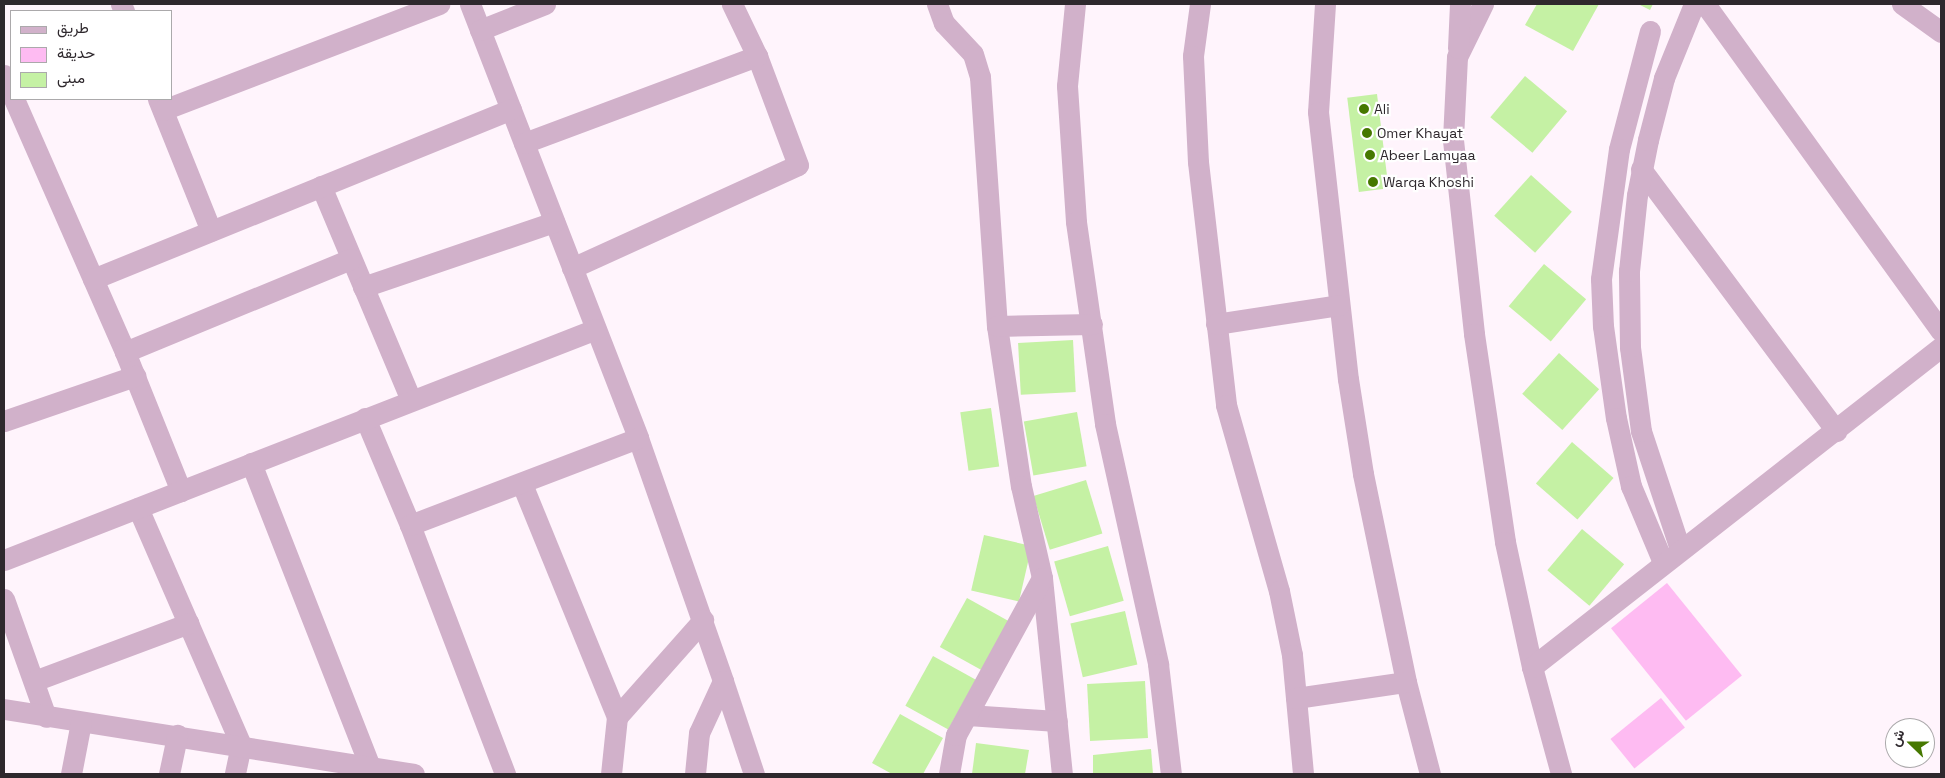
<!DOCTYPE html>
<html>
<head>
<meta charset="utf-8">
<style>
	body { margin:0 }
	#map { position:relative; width:1945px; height:778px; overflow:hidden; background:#fff4fc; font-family:"Space Grotesk",Vazirmatn,sans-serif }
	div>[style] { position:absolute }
	.green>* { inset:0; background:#febbf2; transform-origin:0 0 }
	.building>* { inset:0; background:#c5f1a4; transform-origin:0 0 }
	.minor>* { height:21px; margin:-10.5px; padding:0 10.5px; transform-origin:10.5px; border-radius:10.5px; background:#d1b1ca }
	.dots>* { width:14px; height:14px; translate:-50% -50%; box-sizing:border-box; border:2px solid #fff; border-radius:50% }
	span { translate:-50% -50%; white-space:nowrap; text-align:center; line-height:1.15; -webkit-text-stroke:4.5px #fff; paint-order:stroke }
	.poi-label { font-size:14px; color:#2e282d }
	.left { translate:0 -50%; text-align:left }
	.frame { position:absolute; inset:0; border:5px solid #2e282d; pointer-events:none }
	.legend { position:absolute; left:10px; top:10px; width:162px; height:90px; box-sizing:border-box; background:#fff; border:1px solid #aba9ab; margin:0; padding:6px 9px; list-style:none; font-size:15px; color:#2e282d }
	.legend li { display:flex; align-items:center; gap:10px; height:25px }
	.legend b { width:25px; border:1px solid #aba9ab }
	.north { position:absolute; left:1885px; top:718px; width:50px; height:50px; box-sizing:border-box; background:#fff; border:1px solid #aba9ab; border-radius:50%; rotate:292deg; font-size:14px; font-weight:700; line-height:20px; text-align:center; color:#2e282d }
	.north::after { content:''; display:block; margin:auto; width:18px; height:22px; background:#467800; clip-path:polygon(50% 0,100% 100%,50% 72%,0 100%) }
</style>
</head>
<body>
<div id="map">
	<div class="green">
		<i style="left:1667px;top:583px;width:119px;height:72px;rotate:51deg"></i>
		<i style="left:1661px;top:698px;width:38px;height:65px;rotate:51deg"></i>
	</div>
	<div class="building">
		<i style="clip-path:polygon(1537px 4px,1599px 4px,1573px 51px,1525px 25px)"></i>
		<i style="clip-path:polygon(1638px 4px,1653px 4px,1650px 10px)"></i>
		<i style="left:1525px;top:76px;width:55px;height:54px;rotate:40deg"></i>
		<i style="left:1377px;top:94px;width:95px;height:30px;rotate:83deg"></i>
		<i style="left:1531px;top:175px;width:55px;height:55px;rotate:42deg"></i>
		<i style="left:1544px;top:264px;width:55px;height:55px;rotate:40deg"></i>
		<i style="left:1073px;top:340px;width:52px;height:55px;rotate:87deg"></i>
		<i style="left:1559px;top:353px;width:54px;height:55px;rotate:42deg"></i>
		<i style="left:991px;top:408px;width:59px;height:31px;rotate:82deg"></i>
		<i style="left:1077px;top:412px;width:55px;height:54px;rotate:80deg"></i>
		<i style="left:1572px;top:442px;width:55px;height:55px;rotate:41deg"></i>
		<i style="left:1086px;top:480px;width:56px;height:55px;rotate:73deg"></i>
		<i style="left:1582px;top:529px;width:55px;height:54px;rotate:40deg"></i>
		<i style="left:984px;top:535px;width:49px;height:57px;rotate:13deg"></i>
		<i style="left:1108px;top:546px;width:57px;height:56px;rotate:74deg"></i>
		<i style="left:967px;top:598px;width:49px;height:56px;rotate:29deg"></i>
		<i style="left:1125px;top:611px;width:55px;height:56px;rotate:77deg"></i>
		<i style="left:933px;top:656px;width:49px;height:57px;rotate:29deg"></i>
		<i style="left:1145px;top:681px;width:57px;height:58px;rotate:87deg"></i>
		<i style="clip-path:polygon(900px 714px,943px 738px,923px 774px,892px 774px,872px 763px)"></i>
		<i style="clip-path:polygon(976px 743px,1029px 750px,1025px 774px,972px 774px)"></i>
		<i style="clip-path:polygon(1151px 749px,1153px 774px,1093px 774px,1093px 755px)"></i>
	</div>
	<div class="minor">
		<i style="left:121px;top:4px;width:8px;rotate:67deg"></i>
		<i style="left:470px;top:4px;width:465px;rotate:68.8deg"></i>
		<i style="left:638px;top:438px;width:257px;rotate:70.7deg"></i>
		<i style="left:723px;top:681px;width:57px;rotate:114.8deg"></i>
		<i style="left:699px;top:733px;width:41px;rotate:95.6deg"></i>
		<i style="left:937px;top:4px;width:20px;rotate:70deg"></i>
		<i style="left:944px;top:23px;width:42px;rotate:46.9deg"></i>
		<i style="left:973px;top:54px;width:24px;rotate:73deg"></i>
		<i style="left:980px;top:77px;width:250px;rotate:86.1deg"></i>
		<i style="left:997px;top:326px;width:162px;rotate:81.5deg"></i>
		<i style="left:1021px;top:486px;width:94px;rotate:77.1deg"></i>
		<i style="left:1042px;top:578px;width:197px;rotate:84.2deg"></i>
		<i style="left:1075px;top:4px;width:82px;rotate:95.6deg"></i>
		<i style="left:1067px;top:86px;width:136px;rotate:86.2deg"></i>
		<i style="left:1076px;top:222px;width:204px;rotate:81.8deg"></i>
		<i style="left:1105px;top:424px;width:246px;rotate:77.5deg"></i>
		<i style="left:1158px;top:664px;width:111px;rotate:83.3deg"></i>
		<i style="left:1200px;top:4px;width:52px;rotate:97.7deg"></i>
		<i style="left:1193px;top:56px;width:106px;rotate:87.3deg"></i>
		<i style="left:1198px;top:162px;width:245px;rotate:83.4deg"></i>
		<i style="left:1226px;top:405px;width:193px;rotate:74.1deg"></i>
		<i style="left:1279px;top:591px;width:65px;rotate:78.5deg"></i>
		<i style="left:1292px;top:655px;width:120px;rotate:84.7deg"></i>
		<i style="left:1325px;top:4px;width:108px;rotate:93.7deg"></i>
		<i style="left:1318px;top:112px;width:269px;rotate:83.6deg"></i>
		<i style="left:1348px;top:379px;width:96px;rotate:81deg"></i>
		<i style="left:1363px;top:474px;width:212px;rotate:78.3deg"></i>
		<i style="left:1406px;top:682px;width:95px;rotate:75.4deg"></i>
		<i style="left:1483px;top:4px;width:59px;rotate:116.1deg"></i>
		<i style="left:1457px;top:57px;width:83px;rotate:92.8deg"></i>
		<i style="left:1453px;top:140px;width:195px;rotate:83.8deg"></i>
		<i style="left:1474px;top:334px;width:210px;rotate:81.5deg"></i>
		<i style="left:1505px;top:542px;width:128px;rotate:77.8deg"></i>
		<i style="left:1532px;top:667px;width:111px;rotate:74.8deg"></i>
		<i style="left:1705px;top:4px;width:403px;rotate:54.2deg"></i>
		<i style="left:1902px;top:4px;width:48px;rotate:35.7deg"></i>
		<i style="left:480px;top:30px;width:70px;rotate:-21.8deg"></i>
		<i style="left:1650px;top:31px;width:122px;rotate:104.7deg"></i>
		<i style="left:1619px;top:149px;width:131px;rotate:97.9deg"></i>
		<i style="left:1601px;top:279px;width:47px;rotate:87.6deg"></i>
		<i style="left:1603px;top:326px;width:93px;rotate:82deg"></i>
		<i style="left:1616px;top:418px;width:70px;rotate:77.6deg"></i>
		<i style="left:1631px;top:486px;width:82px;rotate:67.2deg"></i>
		<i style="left:1458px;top:48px;width:44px;rotate:-87.4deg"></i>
		<i style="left:4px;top:75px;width:18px;rotate:68deg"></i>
		<i style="left:14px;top:99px;width:276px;rotate:66.3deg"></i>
		<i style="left:125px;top:352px;width:150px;rotate:68.1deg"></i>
		<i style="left:158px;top:99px;width:142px;rotate:68.1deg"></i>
		<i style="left:163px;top:110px;width:296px;rotate:-21deg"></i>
		<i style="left:524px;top:143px;width:249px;rotate:-20.5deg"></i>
		<i style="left:1641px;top:169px;width:327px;rotate:53.3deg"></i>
		<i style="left:321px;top:186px;width:232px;rotate:67.2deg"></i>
		<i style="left:572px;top:268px;width:248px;rotate:-24.5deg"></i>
		<i style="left:798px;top:165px;width:116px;rotate:-110.6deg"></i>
		<i style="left:757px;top:56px;width:58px;rotate:-115.7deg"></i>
		<i style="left:93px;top:279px;width:451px;rotate:-22.1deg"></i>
		<i style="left:363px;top:287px;width:202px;rotate:-18.8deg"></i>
		<i style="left:1216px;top:324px;width:124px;rotate:-8.8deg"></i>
		<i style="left:997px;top:326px;width:95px;rotate:-1.2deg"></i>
		<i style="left:125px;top:352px;width:244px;rotate:-22.4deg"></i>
		<i style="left:365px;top:418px;width:116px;rotate:67.2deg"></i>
		<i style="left:410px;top:525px;width:267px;rotate:69.1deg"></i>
		<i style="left:4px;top:421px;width:139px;rotate:-19deg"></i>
		<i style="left:251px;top:463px;width:326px;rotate:68.6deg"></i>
		<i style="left:522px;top:484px;width:252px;rotate:67.8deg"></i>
		<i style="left:138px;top:508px;width:258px;rotate:66.5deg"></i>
		<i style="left:241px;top:745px;width:30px;rotate:102deg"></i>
		<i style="left:410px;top:525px;width:244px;rotate:-20.9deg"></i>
		<i style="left:1680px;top:549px;width:124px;rotate:-108.3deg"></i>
		<i style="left:1641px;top:431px;width:85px;rotate:-97.5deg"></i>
		<i style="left:1630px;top:347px;width:76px;rotate:-90.8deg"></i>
		<i style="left:1629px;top:271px;width:76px;rotate:-84deg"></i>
		<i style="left:1637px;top:195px;width:56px;rotate:-78.7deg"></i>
		<i style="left:1648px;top:140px;width:64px;rotate:-75.5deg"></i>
		<i style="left:1664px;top:78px;width:80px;rotate:-67.9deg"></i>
		<i style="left:4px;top:560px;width:635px;rotate:-21.32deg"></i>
		<i style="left:4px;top:599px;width:125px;rotate:70.4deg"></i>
		<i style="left:1532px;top:667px;width:519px;rotate:-38.04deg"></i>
		<i style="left:34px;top:681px;width:165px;rotate:-20.5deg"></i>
		<i style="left:723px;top:681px;width:98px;rotate:71.6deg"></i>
		<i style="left:1296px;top:698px;width:111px;rotate:-8.3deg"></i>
		<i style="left:4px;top:709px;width:415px;rotate:9deg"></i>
		<i style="left:968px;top:715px;width:89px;rotate:3.9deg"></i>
		<i style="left:71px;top:774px;width:53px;rotate:-79.1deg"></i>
		<i style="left:169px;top:774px;width:40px;rotate:-78deg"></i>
		<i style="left:611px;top:774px;width:57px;rotate:-84deg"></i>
		<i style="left:617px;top:717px;width:130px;rotate:-48.4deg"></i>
		<i style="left:949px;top:774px;width:40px;rotate:-80deg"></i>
		<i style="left:956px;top:735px;width:179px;rotate:-61.3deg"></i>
	</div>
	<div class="dots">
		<i style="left:1364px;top:109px;background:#467800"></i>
		<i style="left:1367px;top:133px;background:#467800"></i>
		<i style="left:1370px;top:155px;background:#467800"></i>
		<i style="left:1373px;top:182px;background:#467800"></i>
	</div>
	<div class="poi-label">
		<span class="left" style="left:1374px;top:109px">Ali</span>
		<span class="left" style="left:1377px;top:133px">Omer Khayat</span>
		<span class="left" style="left:1380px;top:155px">Abeer Lamyaa</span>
		<span class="left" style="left:1383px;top:182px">Warqa Khoshi</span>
	</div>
	<div class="frame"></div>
	<ul class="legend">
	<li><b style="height:6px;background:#d1b1ca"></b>طريق</li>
	<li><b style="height:14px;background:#febbf2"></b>حديقة</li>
	<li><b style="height:14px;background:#c5f1a4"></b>مبنى</li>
	</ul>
	<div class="north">ش</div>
</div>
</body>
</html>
